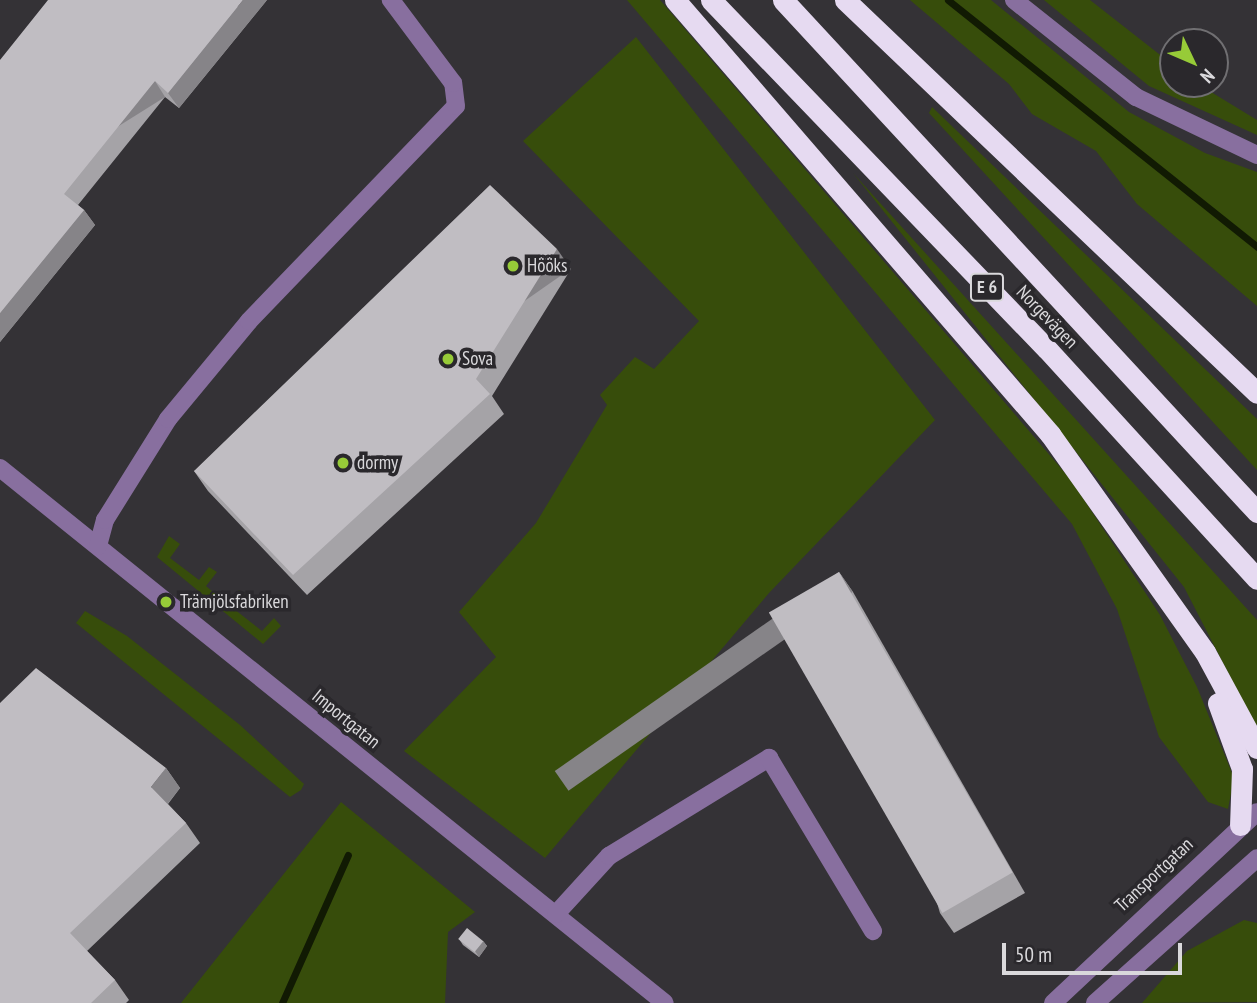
<!DOCTYPE html>
<html>
<head>
<meta charset="utf-8">
<style>
	body { margin:0 }
	#map { position:relative; width:1257px; height:1003px; overflow:hidden; background:#343236; font-family:"PT Sans Narrow",sans-serif }
	div>[style] { position:absolute }
	.green>* { inset:0; background:#374d0b }
	.stream>* { height:7px; margin:-3.5px; padding:0 3.5px; transform-origin:3.5px; border-radius:3.5px; background:#111a03 }
	.minor>* { height:18px; margin:-9px; padding:0 9px; transform-origin:9px; border-radius:9px; background:#886f9f }
	.highway>* { height:21px; margin:-10.5px; padding:0 10.5px; transform-origin:10.5px; border-radius:10.5px; background:#e6daf1 }
	.wall>* { inset:0; background:#a5a3a7 }
	.shaded-wall>* { inset:0; background:#868488; transform-origin:0 0 }
	.building>* { inset:0; background:#c0bdc2; transform-origin:0 0 }
	.dots>* { width:19px; height:19px; translate:-50% -50%; box-sizing:border-box; border:4px solid #2a282c; border-radius:50% }
	span { translate:-50% -50%; white-space:nowrap; text-align:center; line-height:1.15; -webkit-text-stroke:7px #2a282c; paint-order:stroke }
	.shield-label span { padding:2px 5px; background:#2a282c; border:2px solid; border-radius:5px; -webkit-text-stroke-width:0 }
	.shield-label { font-size:18px; color:#dad9dc; font-weight:700 }
	.poi-label { font-size:19px; color:#dad9dc }
	.left { translate:0 -50%; text-align:left }
	.street-label { font-size:19px; color:#dad9dc }
	.north { position:absolute; left:1159px; top:28px; width:70px; height:70px; box-sizing:border-box; background:#2a282c; border:2px solid #706f72; border-radius:50%; rotate:134deg; font-size:19px; font-weight:700; line-height:28px; text-align:center; color:#dad9dc }
	.north::after { content:''; display:block; margin:auto; width:24px; height:32px; background:#97cb38; clip-path:polygon(50% 0,100% 100%,50% 72%,0 100%) }
	.scale { position:absolute; left:1002px; top:943px; width:180px; height:32px; box-sizing:border-box; border:4px solid #dad9dc; border-top:0; padding-left:9px; font-size:21px; line-height:24px; white-space:nowrap; color:#dad9dc; -webkit-text-stroke:5px #2a282c; paint-order:stroke }
</style>
</head>
<body>
<div id="map">
	<div class="green">
		<i style="clip-path:polygon(627px 0,660px 0,1071px 480px,1160px 615px,1197px 687px,1234px 778px,1228px 809px,1208px 802px,1159px 737px,1117px 609px,1072px 524px)"></i>
		<i style="clip-path:polygon(910px 0,991px 0,1129px 112px,1205px 153px,1257px 172px,1257px 306px,1137px 204px,1096px 151px,1032px 114px,1009px 84px)"></i>
		<i style="clip-path:polygon(1044px 0,1090px 0,1173px 65px,1173px 84px,1198px 84px,1257px 120px,1257px 135px,1149px 86px)"></i>
		<i style="clip-path:polygon(636px 37px,935px 420px,769px 593px,545px 858px,404px 751px,496px 657px,459px 612px,536px 523px,607px 405px,600px 395px,635px 357px,654px 369px,699px 321px,523px 141px)"></i>
		<i style="clip-path:polygon(932px 107px,1257px 419px,1257px 470px,929px 113px)"></i>
		<i style="clip-path:polygon(853px 173px,1257px 620px,1257px 729px,1184px 587px)"></i>
		<i style="clip-path:polygon(169px 536px,180px 544px,170px 558px,199px 580px,209px 567px,217px 572px,206px 586px,227px 604px,239px 590px,245px 595px,234px 609px,262px 631px,274px 618px,281px 626px,263px 644px,157px 557px)"></i>
		<i style="clip-path:polygon(85px 611px,127px 636px,240px 725px,304px 784px,301px 790px,290px 797px,76px 623px)"></i>
		<i style="clip-path:polygon(341px 802px,475px 912px,448px 932px,445px 1003px,181px 1003px)"></i>
		<i style="clip-path:polygon(1244px 920px,1257px 923px,1257px 1002px,1142px 1003px,1187px 951px)"></i>
	</div>
	<div class="stream">
		<i style="left:948px;top:0;width:396px;rotate:38.6deg"></i>
		<i style="left:282px;top:1003px;width:162px;rotate:-66deg"></i>
	</div>
	<div class="minor">
		<i style="left:1014px;top:0;width:156px;rotate:38.5deg"></i>
		<i style="left:1136px;top:97px;width:134px;rotate:25.6deg"></i>
		<i style="left:0;top:468px;width:853px;rotate:38.82deg"></i>
		<i style="left:98px;top:546px;width:27px;rotate:-75deg"></i>
		<i style="left:105px;top:520px;width:119px;rotate:-58deg"></i>
		<i style="left:168px;top:419px;width:127px;rotate:-50.4deg"></i>
		<i style="left:249px;top:321px;width:298px;rotate:-46.1deg"></i>
		<i style="left:456px;top:106px;width:23px;rotate:-97deg"></i>
		<i style="left:453px;top:83px;width:104px;rotate:-126.8deg"></i>
		<i style="left:556px;top:914px;width:79px;rotate:-47.6deg"></i>
		<i style="left:609px;top:856px;width:188px;rotate:-31.5deg"></i>
		<i style="left:769px;top:758px;width:202px;rotate:59deg"></i>
		<i style="left:1053px;top:1003px;width:279px;rotate:-43.1deg"></i>
		<i style="left:1095px;top:1003px;width:217px;rotate:-41.8deg"></i>
	</div>
	<div class="highway">
		<i style="left:675px;top:0;width:574px;rotate:49.17deg"></i>
		<i style="left:1050px;top:434px;width:267px;rotate:54.6deg"></i>
		<i style="left:1205px;top:652px;width:109px;rotate:61.6deg"></i>
		<i style="left:711px;top:0;width:484px;rotate:46.1deg"></i>
		<i style="left:1047px;top:349px;width:311px;rotate:47.6deg"></i>
		<i style="left:783px;top:0;width:698px;rotate:47.21deg"></i>
		<i style="left:845px;top:0;width:569px;rotate:43.65deg"></i>
		<i style="left:1218px;top:703px;width:70px;rotate:70deg"></i>
		<i style="left:1242px;top:769px;width:56px;rotate:92deg"></i>
	</div>
	<div class="wall">
		<i style="clip-path:polygon(267px 0,179px 108px,165px 97px,78px 205px,84px 210px,95px 225px,0 342px,0 60px)"></i>
		<i style="clip-path:polygon(571px 269px,492px 396px,504px 414px,307px 595px,208px 491px,194px 471px)"></i>
		<i style="clip-path:polygon(839px 572px,853px 592px,1025px 893px,954px 933px,940px 913px)"></i>
		<i style="clip-path:polygon(166px 768px,180px 788px,168px 804px,186px 823px,200px 843px,87px 951px,115px 980px,129px 1000px,126px 1003px,0 1003px)"></i>
		<i style="clip-path:polygon(459px 939px,483px 941px,487px 946px,479px 957px,463px 945px)"></i>
	</div>
	<div class="shaded-wall">
		<i style="clip-path:polygon(243px 0,267px 0,179px 108px,168px 93px)"></i>
		<i style="left:155px;top:81px;width:19px;height:145px;rotate:58deg"></i>
		<i style="clip-path:polygon(84px 210px,95px 225px,0 342px,0 313px)"></i>
		<i style="left:557px;top:249px;width:24px;height:153px;rotate:55deg"></i>
		<i style="left:839px;top:572px;width:24px;height:347px;rotate:55deg"></i>
		<i style="clip-path:polygon(166px 768px,180px 788px,165px 807px,151px 787px)"></i>
		<i style="clip-path:polygon(483px 941px,487px 946px,479px 957px,475px 951px)"></i>
	</div>
	<div class="building">
		<i style="clip-path:polygon(48px 0,243px 0,168px 93px,155px 81px,64px 194px,84px 210px,0 313px,0 60px)"></i>
		<i style="clip-path:polygon(490px 185px,557px 249px,476px 379px,490px 394px,293px 575px,194px 471px)"></i>
		<i style="left:839px;top:572px;width:347px;height:81px;rotate:60deg"></i>
		<i style="clip-path:polygon(36px 668px,166px 768px,151px 787px,186px 823px,70px 933px,115px 980px,91px 1003px,0 1003px,0 703px)"></i>
		<i style="left:467px;top:928px;width:21px;height:14px;rotate:39deg"></i>
	</div>
	<div class="dots">
		<i style="left:513px;top:266px;background:#97cb38"></i>
		<i style="left:448px;top:359px;background:#97cb38"></i>
		<i style="left:343px;top:463px;background:#97cb38"></i>
		<i style="left:166px;top:602px;background:#97cb38"></i>
	</div>
	<div class="shield-label">
		<span style="left:987px;top:287px">E 6</span>
	</div>
	<div class="poi-label">
		<span class="left" style="left:527px;top:266px">Hööks</span>
		<span class="left" style="left:462px;top:359px">Sova</span>
		<span class="left" style="left:357px;top:463px">dormy</span>
		<span class="left" style="left:180px;top:602px">Trämjölsfabriken</span>
	</div>
	<div class="street-label">
		<span style="left:1047px;top:317px;rotate:46deg">Norgevägen</span>
		<span style="left:346px;top:719px;rotate:39deg">Importgatan</span>
		<span style="left:1154px;top:875px;rotate:-43deg">Transportgatan</span>
	</div>
	<div class="north">N</div>
	<div class="scale">50 m</div>
</div>
</body>
</html>
